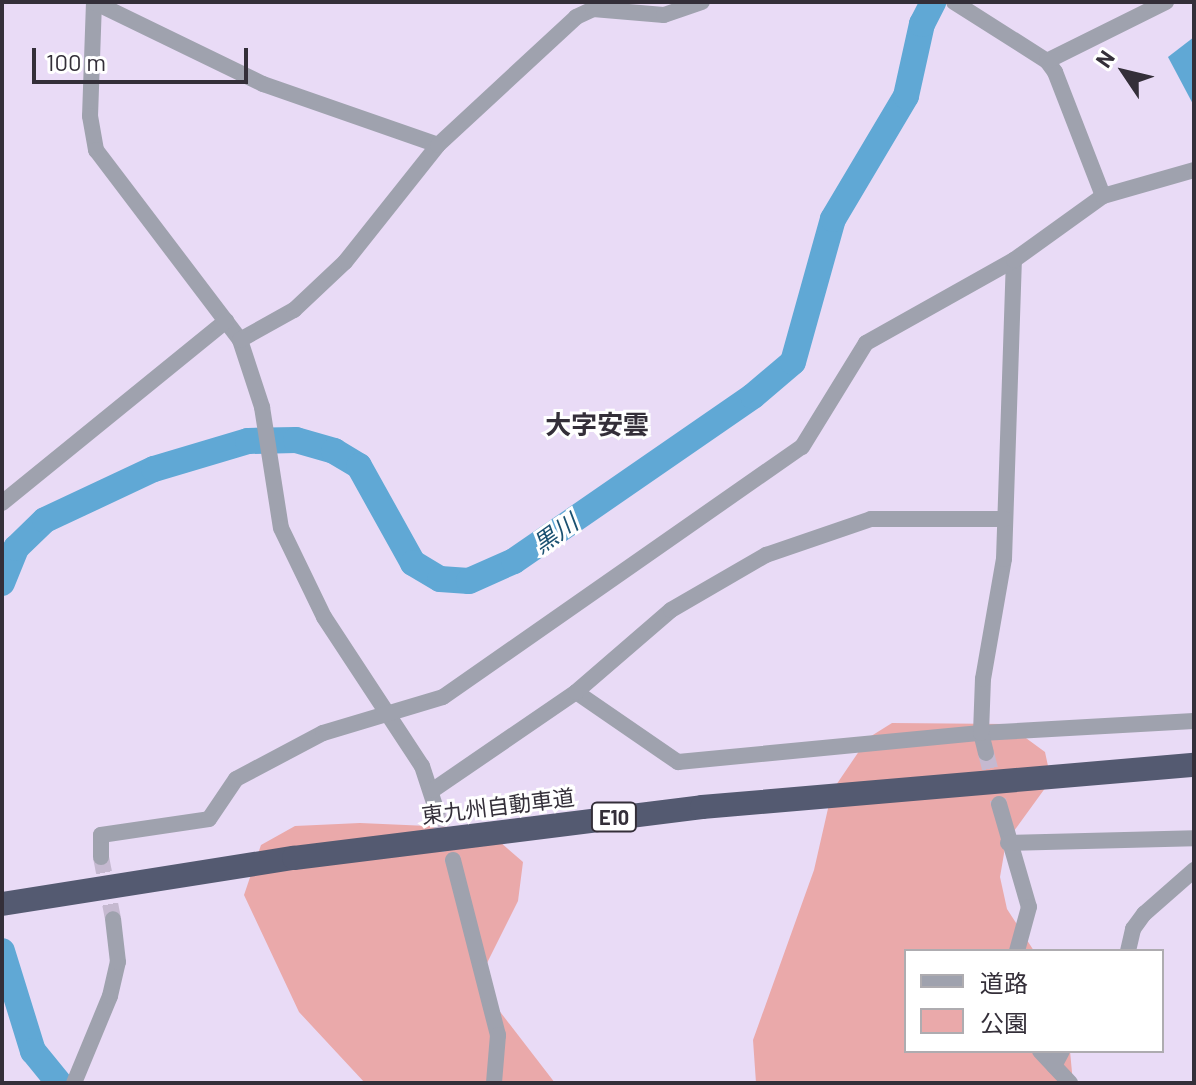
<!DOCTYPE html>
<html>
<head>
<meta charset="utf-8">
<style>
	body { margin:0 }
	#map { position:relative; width:1196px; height:1085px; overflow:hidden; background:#e9dbf6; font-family:Barlow,"Noto Sans JP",sans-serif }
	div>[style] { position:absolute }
	.green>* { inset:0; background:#eaa9aa }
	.water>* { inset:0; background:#60a8d5 }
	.river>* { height:26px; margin:-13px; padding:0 13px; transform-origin:13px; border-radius:13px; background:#60a8d5 }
	.minor-tunnel>* { height:16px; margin-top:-8px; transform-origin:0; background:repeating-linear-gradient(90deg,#c5b9d0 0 16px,transparent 0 24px) }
	.minor>* { height:16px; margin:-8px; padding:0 8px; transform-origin:8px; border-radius:8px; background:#9fa2ae }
	.highway>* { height:24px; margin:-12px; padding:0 12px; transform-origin:12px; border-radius:12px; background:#545a71 }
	span { translate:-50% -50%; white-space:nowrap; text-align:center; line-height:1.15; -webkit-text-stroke:6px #fff; paint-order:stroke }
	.shield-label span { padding:2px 6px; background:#fff; border:2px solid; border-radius:6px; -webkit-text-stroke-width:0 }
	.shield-label { font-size:20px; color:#342f39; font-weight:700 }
	.street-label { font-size:22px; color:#342f39 }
	.water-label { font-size:24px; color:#1b5171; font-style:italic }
	.quarter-label { font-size:26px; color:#342f39; font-weight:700 }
	.frame { position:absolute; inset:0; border:4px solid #342f39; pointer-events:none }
	.legend { position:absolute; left:904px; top:949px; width:260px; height:104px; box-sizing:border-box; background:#fff; border:2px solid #aeacb0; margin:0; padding:10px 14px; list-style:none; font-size:24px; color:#342f39 }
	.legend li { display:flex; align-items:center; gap:16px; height:40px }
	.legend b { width:40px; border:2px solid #aeacb0 }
	.north { position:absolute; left:1084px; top:32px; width:80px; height:80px; -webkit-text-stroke:6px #fff; paint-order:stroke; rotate:305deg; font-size:22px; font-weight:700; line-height:32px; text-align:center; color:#342f39 }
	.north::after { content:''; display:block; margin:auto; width:28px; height:36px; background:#342f39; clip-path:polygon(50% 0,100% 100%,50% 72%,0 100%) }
	.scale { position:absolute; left:32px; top:48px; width:216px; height:36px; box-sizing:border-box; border:4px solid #342f39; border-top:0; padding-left:10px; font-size:24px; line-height:28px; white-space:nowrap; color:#342f39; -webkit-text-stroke:6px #fff; paint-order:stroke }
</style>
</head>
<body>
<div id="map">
	<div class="green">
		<i style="clip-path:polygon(892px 723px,1007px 724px,1045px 752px,1051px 780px,1006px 842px,1000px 877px,1007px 909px,1034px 951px,906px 951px,906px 1051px,1070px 1051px,1073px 1083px,756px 1083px,753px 1040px,814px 870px,832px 791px,868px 738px)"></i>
		<i style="clip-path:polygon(360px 823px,451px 827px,499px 841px,523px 862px,518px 901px,483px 971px,491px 1000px,555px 1083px,365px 1083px,299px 1012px,244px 895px,261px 845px,295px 826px)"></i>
	</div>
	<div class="water">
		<i style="clip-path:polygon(1194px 37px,1194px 106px,1168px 57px)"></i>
	</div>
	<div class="river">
		<i style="left:2px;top:583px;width:38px;rotate:-68deg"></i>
		<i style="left:16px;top:548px;width:40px;rotate:-44deg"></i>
		<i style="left:45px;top:520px;width:120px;rotate:-25.1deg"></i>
		<i style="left:154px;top:469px;width:98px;rotate:-16.6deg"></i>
		<i style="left:248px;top:441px;width:48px;rotate:-1.2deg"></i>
		<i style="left:296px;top:440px;width:40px;rotate:16deg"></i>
		<i style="left:334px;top:451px;width:29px;rotate:31deg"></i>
		<i style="left:359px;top:466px;width:111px;rotate:60.9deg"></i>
		<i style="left:413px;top:563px;width:31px;rotate:31deg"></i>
		<i style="left:440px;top:579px;width:29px;rotate:4deg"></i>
		<i style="left:469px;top:581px;width:49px;rotate:-24deg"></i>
		<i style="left:514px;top:561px;width:290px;rotate:-34.6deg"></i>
		<i style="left:753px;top:396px;width:52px;rotate:-40.4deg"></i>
		<i style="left:793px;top:362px;width:148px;rotate:-74.4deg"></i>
		<i style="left:833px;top:219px;width:143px;rotate:-59.3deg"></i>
		<i style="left:906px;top:96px;width:74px;rotate:-77.5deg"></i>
		<i style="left:922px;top:24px;width:25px;rotate:-63deg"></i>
		<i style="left:2px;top:951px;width:105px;rotate:72.8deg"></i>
		<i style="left:33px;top:1051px;width:41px;rotate:50.9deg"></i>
	</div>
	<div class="minor-tunnel">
		<i style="left:986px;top:753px;width:53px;rotate:75.7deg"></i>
		<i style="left:437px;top:812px;width:51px;rotate:71.6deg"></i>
		<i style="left:101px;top:857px;width:63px;rotate:79deg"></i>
	</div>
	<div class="minor">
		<i style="left:94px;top:2px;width:114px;rotate:92deg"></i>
		<i style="left:90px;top:116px;width:35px;rotate:80deg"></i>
		<i style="left:96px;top:150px;width:238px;rotate:52.8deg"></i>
		<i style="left:240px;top:340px;width:71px;rotate:71.8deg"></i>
		<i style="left:262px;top:407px;width:122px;rotate:81.1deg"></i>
		<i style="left:281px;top:528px;width:99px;rotate:64.2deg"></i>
		<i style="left:324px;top:617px;width:178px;rotate:56.7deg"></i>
		<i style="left:422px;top:766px;width:48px;rotate:71.9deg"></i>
		<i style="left:94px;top:2px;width:188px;rotate:25.9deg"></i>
		<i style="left:263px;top:84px;width:185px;rotate:19.2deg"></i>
		<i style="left:954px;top:2px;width:110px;rotate:32.4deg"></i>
		<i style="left:1047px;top:61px;width:14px;rotate:54deg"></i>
		<i style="left:1055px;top:72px;width:133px;rotate:68.8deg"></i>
		<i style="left:1047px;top:61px;width:133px;rotate:-26.4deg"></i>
		<i style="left:240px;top:340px;width:62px;rotate:-29.1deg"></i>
		<i style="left:294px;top:310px;width:70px;rotate:-43.3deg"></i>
		<i style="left:345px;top:262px;width:149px;rotate:-51.5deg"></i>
		<i style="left:438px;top:145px;width:188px;rotate:-42.8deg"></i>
		<i style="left:576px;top:17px;width:19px;rotate:-25deg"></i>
		<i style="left:593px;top:9px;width:71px;rotate:4.8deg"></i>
		<i style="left:664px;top:15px;width:40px;rotate:-18.9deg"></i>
		<i style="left:2px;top:503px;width:289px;rotate:-39.1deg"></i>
		<i style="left:576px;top:692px;width:124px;rotate:34.5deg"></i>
		<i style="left:678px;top:762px;width:304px;rotate:-5.5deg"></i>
		<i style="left:981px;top:733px;width:213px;rotate:-3.2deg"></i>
		<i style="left:986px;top:753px;width:21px;rotate:-104deg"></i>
		<i style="left:981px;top:733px;width:54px;rotate:-87.9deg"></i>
		<i style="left:983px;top:679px;width:122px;rotate:-80.1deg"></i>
		<i style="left:1004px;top:559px;width:299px;rotate:-88.1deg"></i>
		<i style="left:433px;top:790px;width:173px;rotate:-34.4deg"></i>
		<i style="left:576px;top:692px;width:125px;rotate:-40.8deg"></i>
		<i style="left:671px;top:610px;width:110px;rotate:-30.1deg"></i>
		<i style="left:766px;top:555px;width:111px;rotate:-18.9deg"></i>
		<i style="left:871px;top:519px;width:133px"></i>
		<i style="left:999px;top:804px;width:107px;rotate:73.8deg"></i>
		<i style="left:1029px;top:907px;width:46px;rotate:105.3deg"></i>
		<i style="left:1008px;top:843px;width:186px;rotate:-1.5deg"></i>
		<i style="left:101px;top:857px;width:22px;rotate:-90deg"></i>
		<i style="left:101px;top:835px;width:109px;rotate:-8.4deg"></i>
		<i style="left:209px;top:819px;width:48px;rotate:-56deg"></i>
		<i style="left:236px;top:779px;width:98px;rotate:-27.9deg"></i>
		<i style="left:323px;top:733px;width:125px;rotate:-16.7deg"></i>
		<i style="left:443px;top:697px;width:437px;rotate:-34.9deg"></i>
		<i style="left:802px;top:447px;width:122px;rotate:-58.4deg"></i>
		<i style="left:866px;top:343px;width:170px;rotate:-29.3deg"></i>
		<i style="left:1014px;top:260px;width:110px;rotate:-35.7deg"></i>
		<i style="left:1103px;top:196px;width:95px;rotate:-15.9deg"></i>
		<i style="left:453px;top:860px;width:181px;rotate:75.6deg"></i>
		<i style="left:498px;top:1035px;width:48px;rotate:94.8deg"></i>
		<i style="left:1128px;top:951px;width:23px;rotate:-77deg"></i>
		<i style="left:1133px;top:929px;width:19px;rotate:-54deg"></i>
		<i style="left:1144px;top:914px;width:67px;rotate:-41.3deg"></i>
		<i style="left:1040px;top:1051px;width:44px;rotate:46.8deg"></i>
		<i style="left:1054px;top:1066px;width:17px;rotate:-62deg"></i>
		<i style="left:74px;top:1083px;width:94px;rotate:-67.5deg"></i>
		<i style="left:110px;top:996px;width:35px;rotate:-77deg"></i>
		<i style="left:118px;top:962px;width:43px;rotate:-96.6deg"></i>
	</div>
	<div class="highway">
		<i style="left:2px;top:904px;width:296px;rotate:-9deg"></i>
		<i style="left:294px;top:858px;width:411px;rotate:-7.1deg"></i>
		<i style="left:702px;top:807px;width:494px;rotate:-4.9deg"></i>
	</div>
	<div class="shield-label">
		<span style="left:614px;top:817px">E10</span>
	</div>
	<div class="street-label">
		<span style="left:498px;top:806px;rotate:-7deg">東九州自動車道</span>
	</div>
	<div class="water-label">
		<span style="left:555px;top:533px;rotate:-35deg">黒川</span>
	</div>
	<div class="quarter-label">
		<span style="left:597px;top:424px">大字安雲</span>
	</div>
	<div class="frame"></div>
	<ul class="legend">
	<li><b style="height:10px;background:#9fa2ae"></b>道路</li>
	<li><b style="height:22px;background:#eaa9aa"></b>公園</li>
	</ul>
	<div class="north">N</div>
	<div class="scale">100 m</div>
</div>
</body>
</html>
